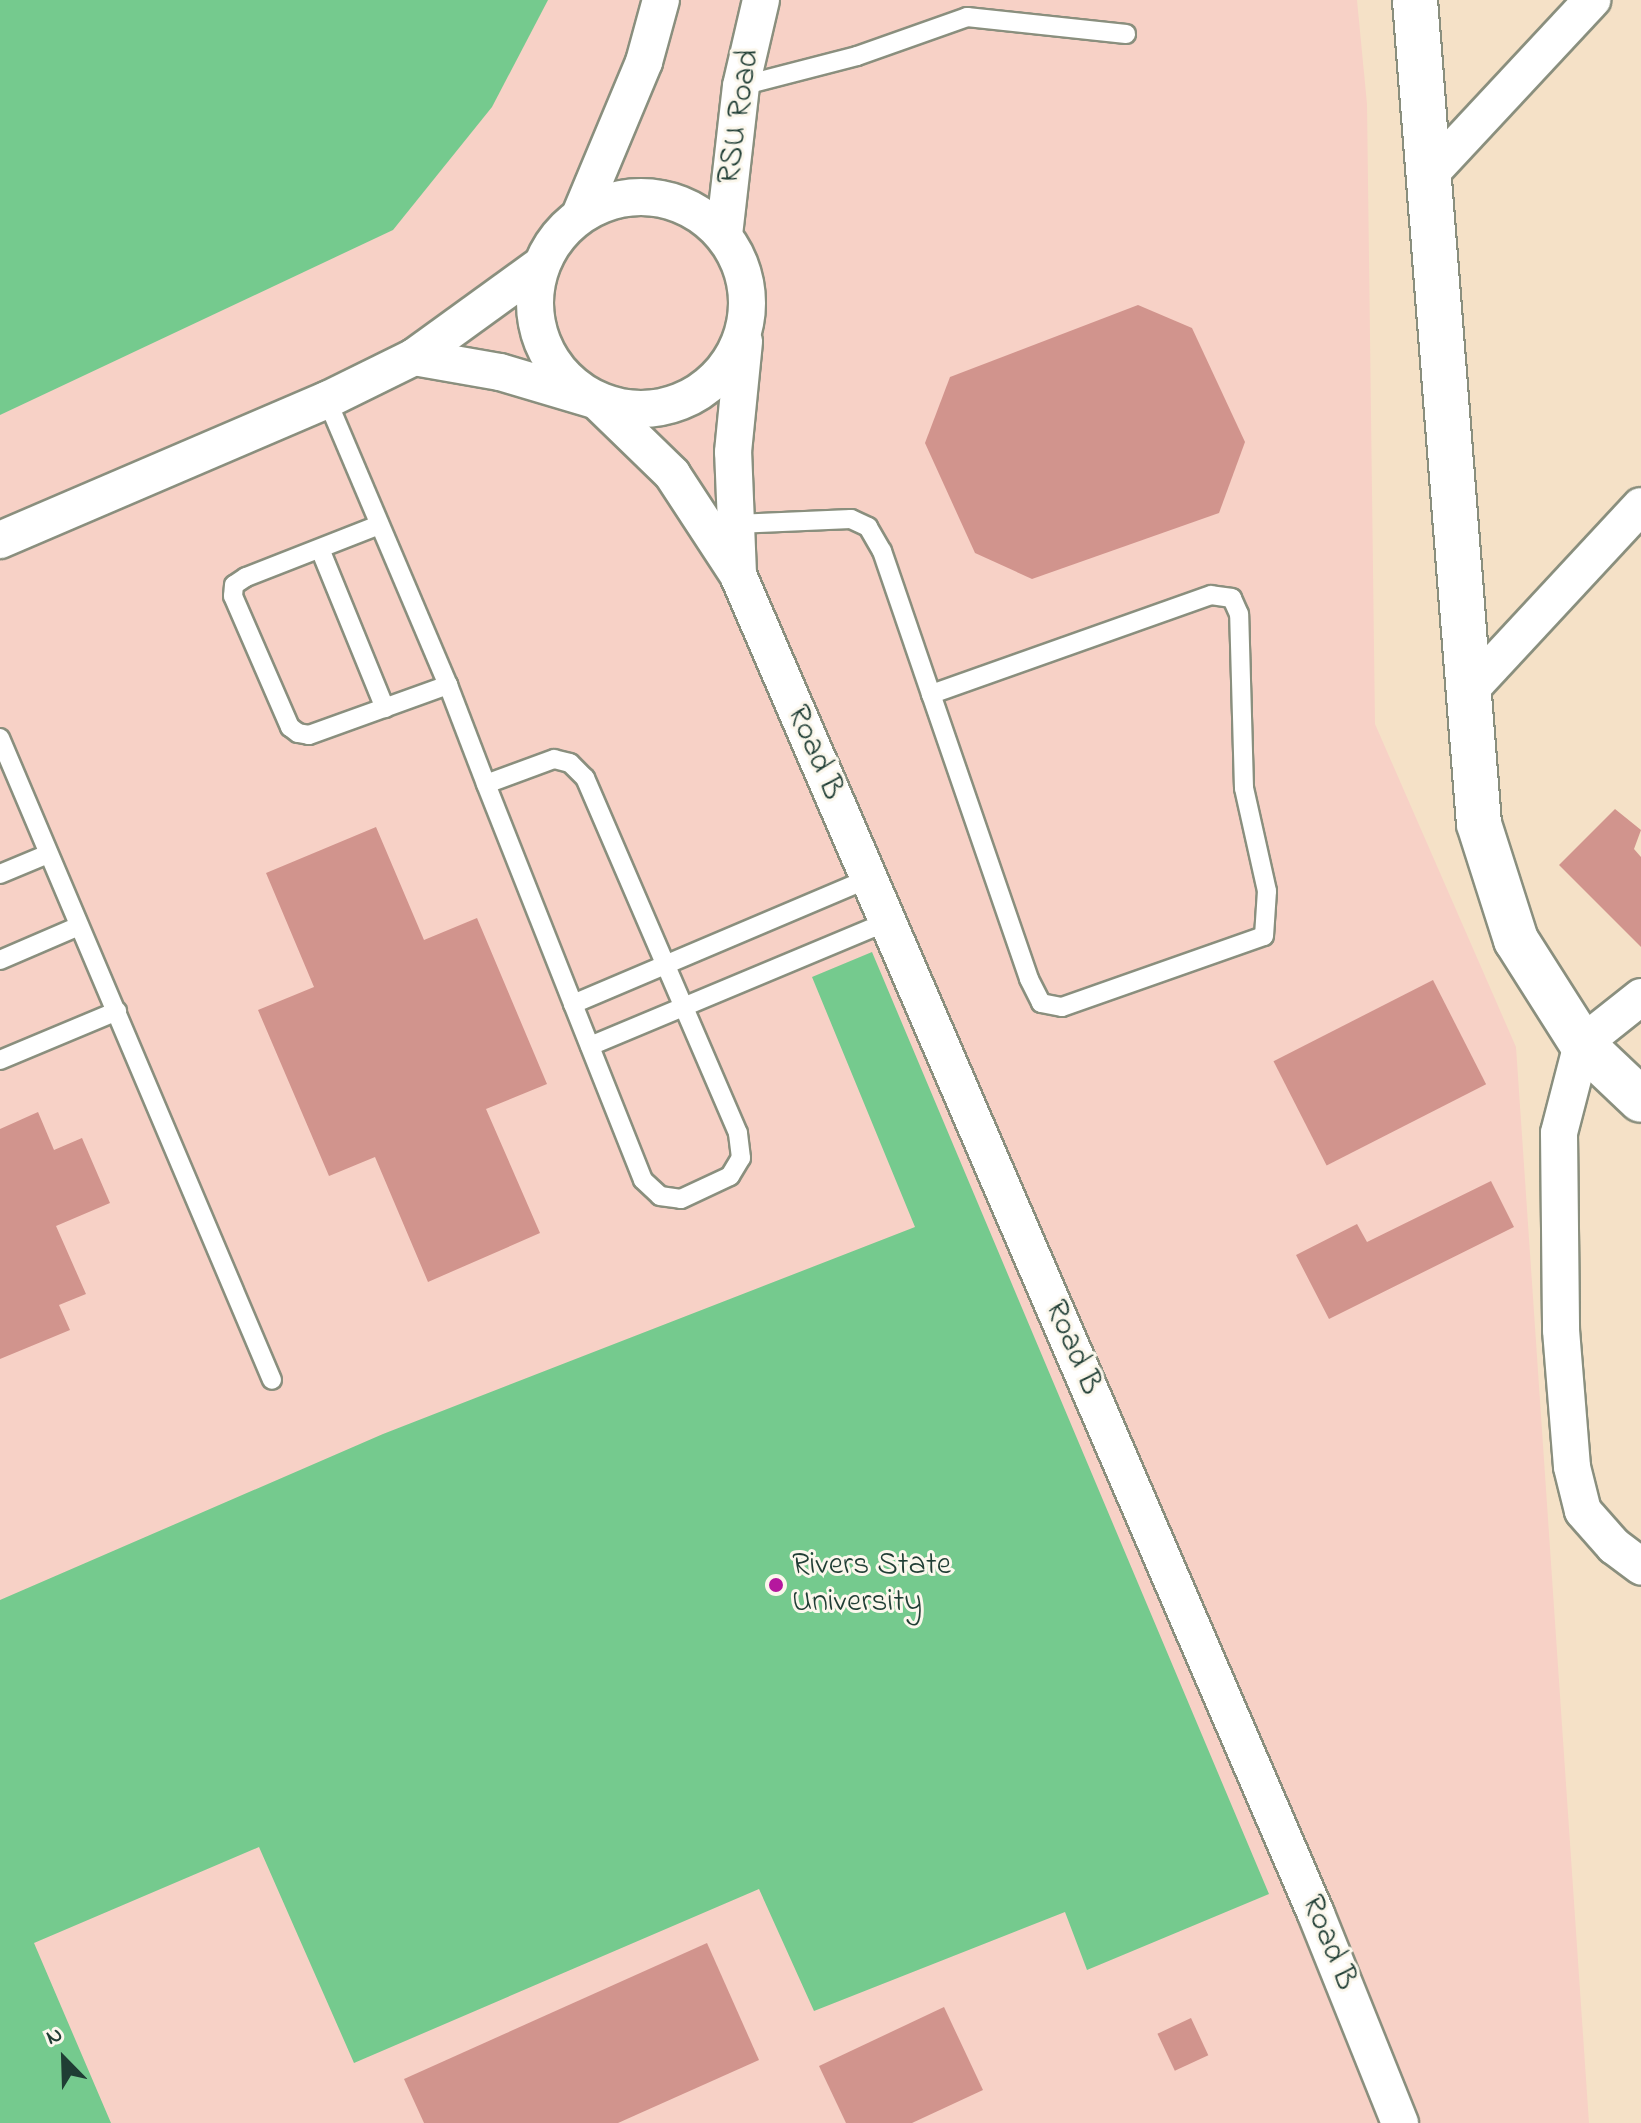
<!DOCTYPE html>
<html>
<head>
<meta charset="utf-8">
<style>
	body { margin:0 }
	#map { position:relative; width:1641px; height:2123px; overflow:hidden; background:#f5e1c7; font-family:"Indie Flower",sans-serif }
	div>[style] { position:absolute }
	.built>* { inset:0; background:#f7d1c6 }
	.green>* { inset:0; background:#75ca8e }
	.building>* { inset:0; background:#d1948d; transform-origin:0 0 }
	.roads { filter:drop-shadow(2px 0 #8a8f7e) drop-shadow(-2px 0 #8a8f7e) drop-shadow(0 2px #8a8f7e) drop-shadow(0 -2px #8a8f7e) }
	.service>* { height:18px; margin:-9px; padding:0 9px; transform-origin:9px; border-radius:9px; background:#fff }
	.minor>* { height:36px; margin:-18px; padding:0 18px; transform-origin:18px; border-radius:18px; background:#fff }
	.minor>.ring { margin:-18px; padding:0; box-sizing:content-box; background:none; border:36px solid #fff; border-radius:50% }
	.tertiary>* { height:44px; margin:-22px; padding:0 22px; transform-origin:22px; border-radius:22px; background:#fff }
	.dots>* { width:22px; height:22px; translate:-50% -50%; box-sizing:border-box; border:4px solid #fbf7ec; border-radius:50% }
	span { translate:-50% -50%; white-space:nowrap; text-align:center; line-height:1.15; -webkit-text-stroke:6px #fbf7ec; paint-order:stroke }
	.street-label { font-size:32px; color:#1f3d34 }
	.poi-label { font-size:32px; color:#1f3d34 }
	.left { translate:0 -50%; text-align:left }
	.north { position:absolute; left:24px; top:2019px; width:80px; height:80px; -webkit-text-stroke:6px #fbf7ec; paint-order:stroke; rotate:337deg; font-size:22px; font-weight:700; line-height:32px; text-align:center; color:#1f3d34 }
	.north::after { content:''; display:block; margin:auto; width:28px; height:36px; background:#1f3d34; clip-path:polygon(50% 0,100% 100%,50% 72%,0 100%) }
</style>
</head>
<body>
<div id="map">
	<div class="built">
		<i style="clip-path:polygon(0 0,1357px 0,1367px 104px,1375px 724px,1516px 1047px,1589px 2123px,0 2123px)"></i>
	</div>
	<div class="green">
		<i style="clip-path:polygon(0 0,548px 0,492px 107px,393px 230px,0 415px)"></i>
		<i style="clip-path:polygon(872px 952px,1269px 1894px,1087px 1970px,1065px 1912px,814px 2011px,759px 1889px,354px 2063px,259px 1847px,34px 1943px,111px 2123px,0 2123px,0 1600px,383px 1434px,915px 1227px,812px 977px)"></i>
	</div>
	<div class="building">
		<i style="clip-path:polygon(1138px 305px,1192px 328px,1245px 442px,1219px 513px,1032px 579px,975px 553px,925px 443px,950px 377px)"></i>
		<i style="clip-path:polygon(1615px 809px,1641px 830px,1634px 849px,1641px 857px,1641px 947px,1559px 865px)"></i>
		<i style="clip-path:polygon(376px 827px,424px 940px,477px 918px,547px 1084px,486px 1109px,540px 1233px,428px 1282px,375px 1157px,329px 1176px,258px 1010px,314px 987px,266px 873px)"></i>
		<i style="left:1433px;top:980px;width:117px;height:179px;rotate:63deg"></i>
		<i style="clip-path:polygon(38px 1112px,54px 1150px,82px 1138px,110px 1203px,56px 1226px,86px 1294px,59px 1305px,70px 1330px,0 1359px,0 1129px)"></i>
		<i style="clip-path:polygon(1491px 1181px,1514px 1227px,1329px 1319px,1296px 1255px,1357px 1224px,1367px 1242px)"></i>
		<i style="clip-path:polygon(707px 1943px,759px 2060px,618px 2123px,424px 2123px,404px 2079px)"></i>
		<i style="clip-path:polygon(944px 2007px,983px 2090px,912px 2123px,846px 2123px,819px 2066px)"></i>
		<i style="left:1191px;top:2018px;width:41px;height:37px;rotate:65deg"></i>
	</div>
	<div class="roads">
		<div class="service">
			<i style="left:741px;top:86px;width:120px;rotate:-14.5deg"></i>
			<i style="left:857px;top:56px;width:117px;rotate:-19.5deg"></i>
			<i style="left:967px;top:17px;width:160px;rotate:6.1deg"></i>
			<i style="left:327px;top:400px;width:310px;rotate:67deg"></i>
			<i style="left:448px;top:685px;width:106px;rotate:69deg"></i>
			<i style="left:486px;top:784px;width:237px;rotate:68.4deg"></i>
			<i style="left:573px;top:1004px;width:189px;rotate:68.3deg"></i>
			<i style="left:643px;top:1180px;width:23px;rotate:43deg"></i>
			<i style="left:660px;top:1196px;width:21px;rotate:8deg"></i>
			<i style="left:681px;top:1199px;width:54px;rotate:-25.1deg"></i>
			<i style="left:730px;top:1176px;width:21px;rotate:-59deg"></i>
			<i style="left:741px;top:1158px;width:25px;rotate:-97deg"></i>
			<i style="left:738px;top:1133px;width:387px;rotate:-113.3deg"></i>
			<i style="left:585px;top:778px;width:21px;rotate:-135deg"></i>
			<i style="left:570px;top:763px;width:16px;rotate:-166deg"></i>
			<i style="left:554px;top:759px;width:72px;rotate:159.8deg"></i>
			<i style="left:736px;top:524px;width:115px;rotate:-2.5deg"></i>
			<i style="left:851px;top:519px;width:19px;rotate:25deg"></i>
			<i style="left:868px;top:527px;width:28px;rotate:60deg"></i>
			<i style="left:882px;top:551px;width:151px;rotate:71.1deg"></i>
			<i style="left:931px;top:694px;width:301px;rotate:71deg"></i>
			<i style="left:1029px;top:979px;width:27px;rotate:63deg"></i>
			<i style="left:1041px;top:1003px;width:21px;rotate:11deg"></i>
			<i style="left:1062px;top:1007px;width:214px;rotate:-19.4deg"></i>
			<i style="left:1264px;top:936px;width:45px;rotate:-86.2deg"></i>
			<i style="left:1267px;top:891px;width:106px;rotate:-102.6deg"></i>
			<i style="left:1244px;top:788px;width:174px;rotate:-91.6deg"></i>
			<i style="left:1239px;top:614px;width:17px;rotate:-114deg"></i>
			<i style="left:1232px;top:598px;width:21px;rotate:-172deg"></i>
			<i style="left:1211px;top:595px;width:297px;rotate:160.5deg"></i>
			<i style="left:379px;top:525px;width:143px;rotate:158.6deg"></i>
			<i style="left:246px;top:577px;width:14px;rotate:146deg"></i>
			<i style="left:234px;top:585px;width:11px;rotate:95deg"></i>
			<i style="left:233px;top:596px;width:143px;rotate:66.5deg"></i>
			<i style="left:290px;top:727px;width:10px;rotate:37deg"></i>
			<i style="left:298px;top:733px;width:11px;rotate:10deg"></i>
			<i style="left:309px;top:735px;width:148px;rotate:-19.8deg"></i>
			<i style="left:320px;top:549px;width:172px;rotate:67.8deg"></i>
			<i style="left:0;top:738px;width:697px;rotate:67.04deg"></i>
			<i style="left:0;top:874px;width:52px;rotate:-22.6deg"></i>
			<i style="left:0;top:960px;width:86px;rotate:-23.3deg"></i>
			<i style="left:573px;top:1004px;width:320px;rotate:-23deg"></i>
			<i style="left:590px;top:1046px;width:322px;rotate:-22.7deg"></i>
			<i style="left:0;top:1060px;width:127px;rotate:-22.7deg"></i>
		</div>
		<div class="minor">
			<i style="left:1428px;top:176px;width:241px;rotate:-47deg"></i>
			<i class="ring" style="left:535px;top:197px;width:176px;height:176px"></i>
			<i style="left:580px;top:215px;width:166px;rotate:-67.3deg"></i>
			<i style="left:644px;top:62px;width:64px;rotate:-74.7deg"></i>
			<i style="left:724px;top:235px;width:150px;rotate:-83.5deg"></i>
			<i style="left:741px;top:86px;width:88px;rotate:-76.9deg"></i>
			<i style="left:414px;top:357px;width:87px;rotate:9.9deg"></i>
			<i style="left:500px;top:372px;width:101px;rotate:16.6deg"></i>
			<i style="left:597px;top:401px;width:105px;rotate:44.2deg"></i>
			<i style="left:672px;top:474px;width:121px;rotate:56.8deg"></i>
			<i style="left:738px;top:575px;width:1458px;rotate:66.65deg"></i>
			<i style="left:1316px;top:1914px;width:225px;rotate:68.1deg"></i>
			<i style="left:0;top:540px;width:356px;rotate:-23.2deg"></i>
			<i style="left:327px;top:400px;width:97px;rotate:-26.3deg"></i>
			<i style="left:414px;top:357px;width:157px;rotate:-35.9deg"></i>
			<i style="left:738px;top:574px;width:122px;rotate:-92.3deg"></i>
			<i style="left:733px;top:452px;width:111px;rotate:-84.3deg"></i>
			<i style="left:1467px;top:693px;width:255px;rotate:-47.1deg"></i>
			<i style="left:1641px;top:997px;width:75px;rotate:141.5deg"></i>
			<i style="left:1582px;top:1044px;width:92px;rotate:104.5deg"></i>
			<i style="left:1559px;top:1133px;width:197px;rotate:89.4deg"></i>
			<i style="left:1561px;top:1330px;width:137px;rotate:85.4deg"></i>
			<i style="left:1572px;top:1467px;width:45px;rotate:76deg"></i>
			<i style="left:1583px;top:1511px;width:47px;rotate:48.5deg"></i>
			<i style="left:1614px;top:1546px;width:34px;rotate:37deg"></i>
		</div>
		<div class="tertiary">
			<i style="left:1415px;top:0;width:826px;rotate:85.56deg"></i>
			<i style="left:1479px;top:824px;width:122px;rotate:72.3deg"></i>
			<i style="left:1516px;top:940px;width:123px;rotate:57.6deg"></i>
			<i style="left:1582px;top:1044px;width:81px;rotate:43.5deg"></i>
		</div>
	</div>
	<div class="dots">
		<i style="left:776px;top:1585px;background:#b5179e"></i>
	</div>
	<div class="street-label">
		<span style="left:740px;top:117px;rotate:-81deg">RSU Road</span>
		<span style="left:814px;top:753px;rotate:67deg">Road B</span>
		<span style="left:1072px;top:1348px;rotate:67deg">Road B</span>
		<span style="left:1328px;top:1943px;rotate:68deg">Road B</span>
	</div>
	<div class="poi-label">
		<span class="left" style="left:792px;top:1585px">Rivers State<br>University</span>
	</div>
	<div class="north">N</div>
</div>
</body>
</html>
